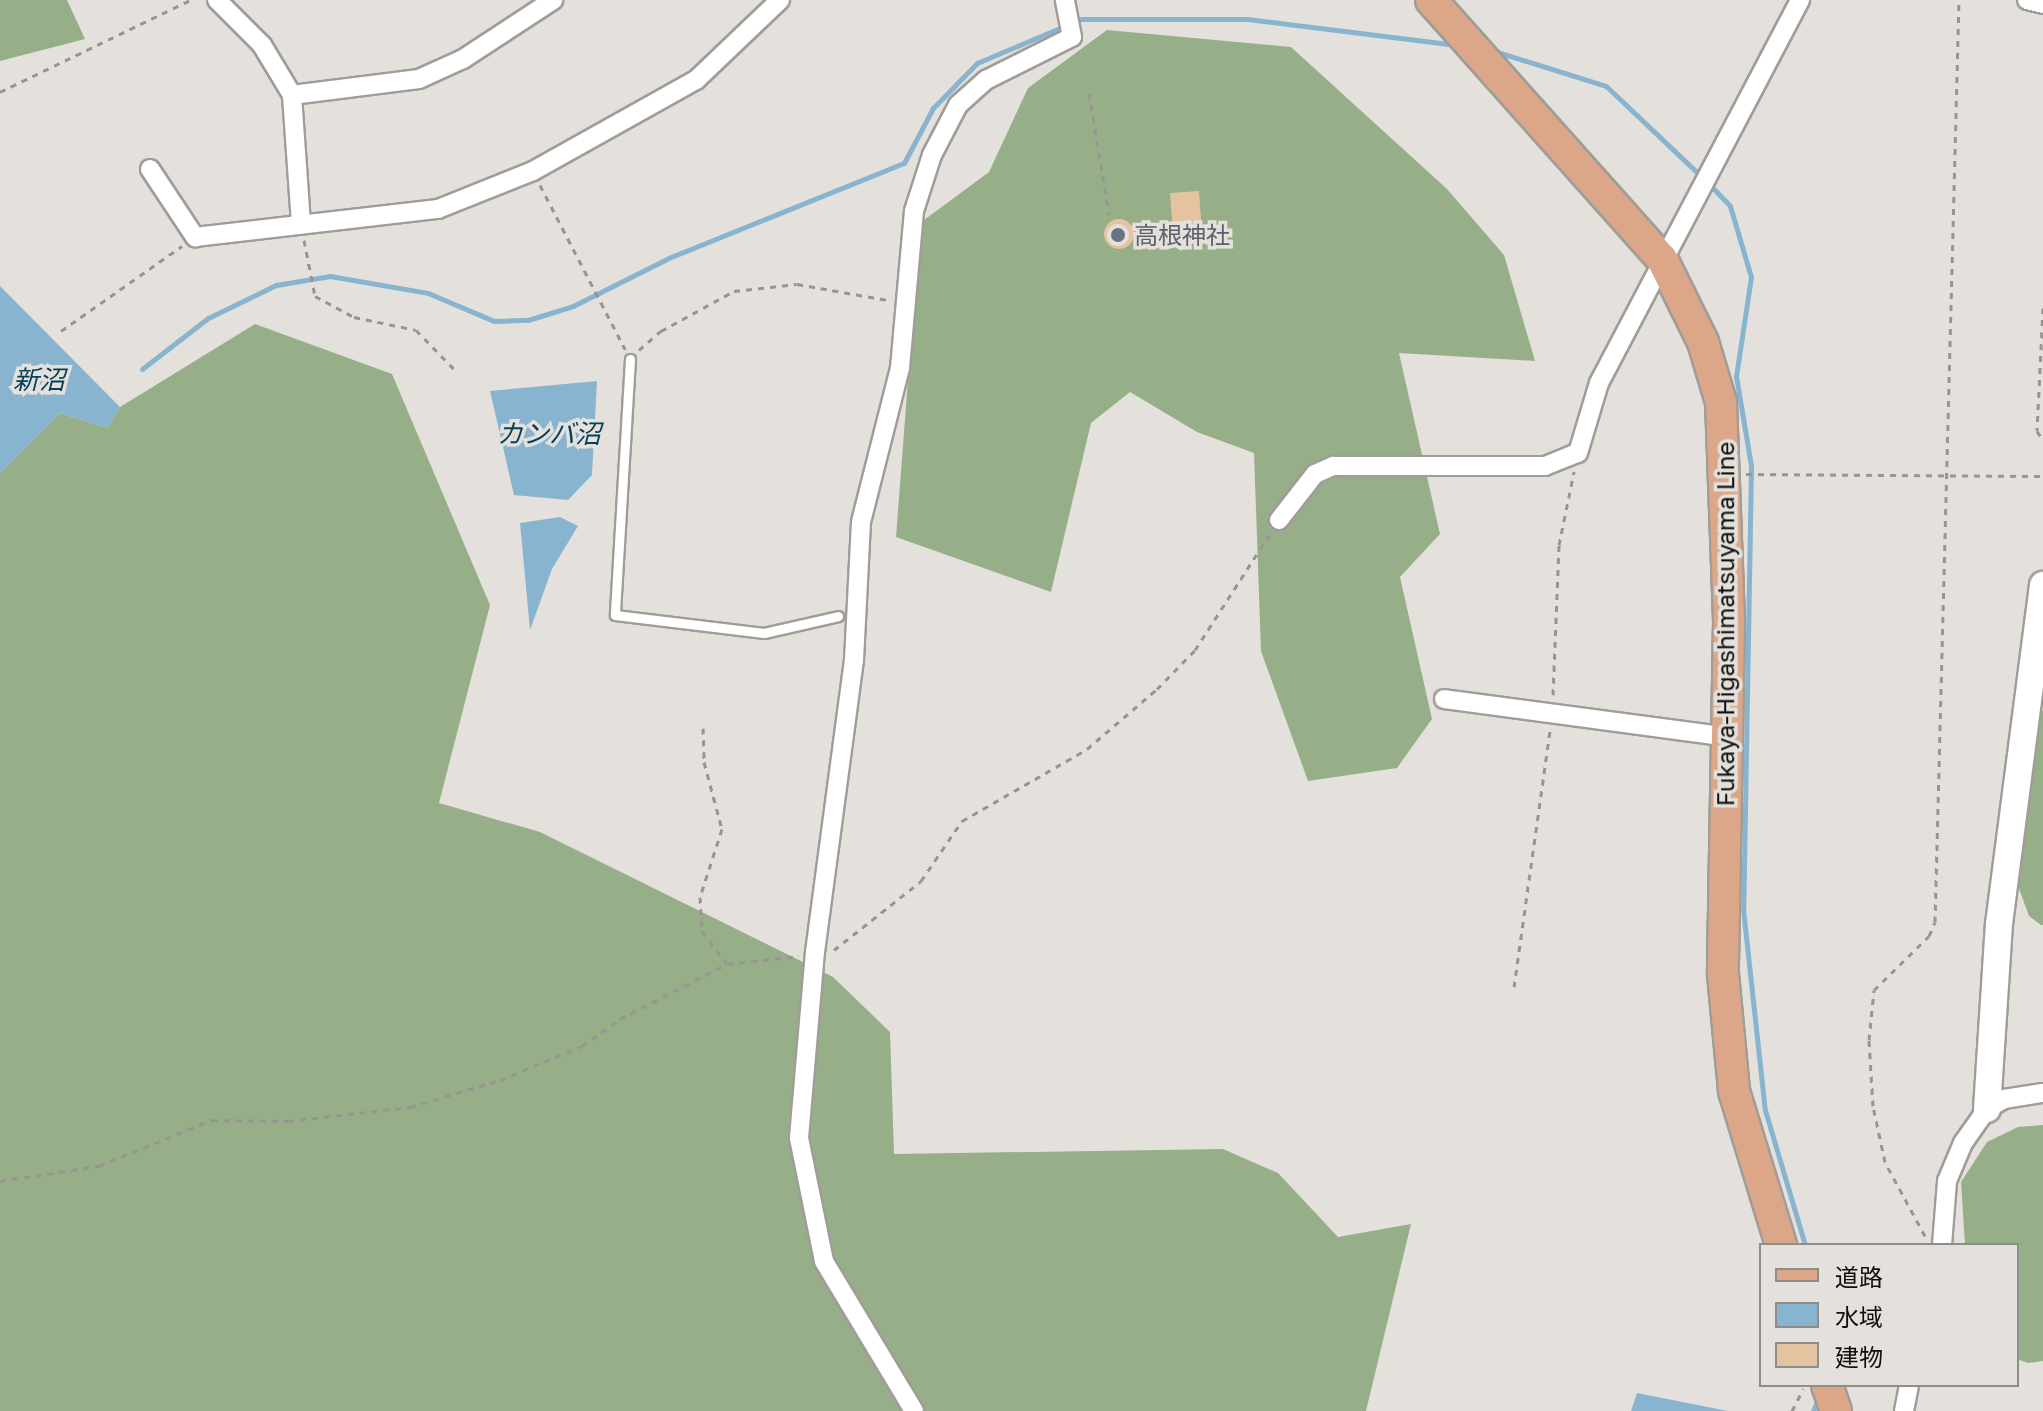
<!DOCTYPE html>
<html>
<head>
<meta charset="utf-8">
<style>
	body { margin:0 }
	#map { position:relative; width:2043px; height:1411px; overflow:hidden; background:#e4e1dc; font-family:"Golos Text","Noto Sans JP",sans-serif }
	div>[style] { position:absolute }
	.forest>* { inset:0; background:#96af89 }
	.water>* { inset:0; background:#89b4cf }
	.stream>* { height:5px; margin:-2.5px; padding:0 2.5px; transform-origin:2.5px; border-radius:2.5px; background:#89b4cf }
	.building>* { inset:0; background:#e4c4a0; transform-origin:0 0 }
	.round { border-radius:50% }
	.path>* { height:3px; margin-top:-1.5px; transform-origin:0; background:repeating-linear-gradient(90deg,#979591 0 6px,transparent 0 12px) }
	.roads { filter:drop-shadow(2px 0 #a09d98) drop-shadow(-2px 0 #a09d98) drop-shadow(0 2px #a09d98) drop-shadow(0 -2px #a09d98) }
	.lane>* { height:9px; margin:-4.5px; padding:0 4.5px; transform-origin:4.5px; border-radius:4.5px; background:#fff }
	.street>* { height:18px; margin:-9px; padding:0 9px; transform-origin:9px; border-radius:9px; background:#fff }
	.secondary>* { height:26px; margin:-13px; padding:0 13px; transform-origin:13px; border-radius:13px; background:#fff }
	.primary>* { height:30px; margin:-15px; padding:0 15px; transform-origin:15px; border-radius:15px; background:#dca788 }
	.dots>* { width:22px; height:22px; translate:-50% -50%; box-sizing:border-box; border:4px solid #e4e1dc; border-radius:50% }
	span { translate:-50% -50%; white-space:nowrap; text-align:center; line-height:1.15; -webkit-text-stroke:7px #e4e1dc; paint-order:stroke }
	.worship-label { font-size:24px; color:#5b616d }
	.left { translate:0 -50%; text-align:left }
	.street-label { font-size:24px; color:#100f0e }
	.water-label { font-size:26px; color:#023f5a; font-style:italic }
	.legend { position:absolute; left:1759px; top:1243px; width:260px; height:144px; box-sizing:border-box; background:#e4e1dc; border:2px solid #8f8d8a; margin:0; padding:10px 14px; list-style:none; font-size:24px; color:#100f0e }
	.legend li { display:flex; align-items:center; gap:16px; height:40px }
	.legend b { width:40px; border:2px solid #8f8d8a }
</style>
</head>
<body>
<div id="map">
	<div class="forest">
		<i style="clip-path:polygon(0 0,67px 0,85px 39px,0 61px)"></i>
		<i style="clip-path:polygon(1107px 30px,1291px 47px,1447px 189px,1504px 255px,1535px 361px,1399px 353px,1440px 534px,1400px 577px,1432px 719px,1397px 768px,1308px 781px,1261px 651px,1254px 453px,1197px 432px,1130px 392px,1091px 423px,1051px 592px,896px 537px,920px 223px,989px 172px,1028px 88px)"></i>
		<i style="clip-path:polygon(255px 324px,392px 374px,490px 605px,439px 803px,540px 832px,833px 977px,890px 1032px,894px 1154px,1223px 1149px,1278px 1173px,1338px 1237px,1411px 1224px,1366px 1411px,0 1411px,0 473px,60px 413px,107px 428px,120px 407px)"></i>
		<i style="clip-path:polygon(2043px 710px,2043px 925px,2041px 925px,2029px 916px,2017px 883px,2027px 719px)"></i>
		<i style="clip-path:polygon(2043px 1125px,2043px 1361px,2028px 1363px,2017px 1359px,2017px 1245px,1965px 1245px,1961px 1182px,1987px 1142px,2018px 1127px)"></i>
	</div>
	<div class="water">
		<i style="clip-path:polygon(0 286px,120px 407px,107px 428px,60px 413px,0 473px)"></i>
		<i style="clip-path:polygon(597px 381px,592px 475px,568px 500px,514px 495px,490px 391px)"></i>
		<i style="clip-path:polygon(560px 517px,578px 526px,552px 569px,530px 630px,520px 523px)"></i>
		<i style="clip-path:polygon(1637px 1393px,1728px 1411px,1631px 1411px)"></i>
	</div>
	<div class="stream">
		<i style="left:1494px;top:51px;width:117px;rotate:17.4deg"></i>
		<i style="left:1606px;top:86px;width:132px;rotate:43.5deg"></i>
		<i style="left:1709px;top:184px;width:30px;rotate:46deg"></i>
		<i style="left:1730px;top:206px;width:74px;rotate:73.5deg"></i>
		<i style="left:1751px;top:277px;width:100px;rotate:98.6deg"></i>
		<i style="left:1736px;top:376px;width:91px;rotate:80.5deg"></i>
		<i style="left:1751px;top:466px;width:443px;rotate:91deg"></i>
		<i style="left:1743px;top:909px;width:202px;rotate:83.8deg"></i>
		<i style="left:1765px;top:1110px;width:141px;rotate:73.5deg"></i>
		<i style="left:142px;top:369px;width:83px;rotate:-37.7deg"></i>
		<i style="left:208px;top:318px;width:76px;rotate:-25.9deg"></i>
		<i style="left:276px;top:285px;width:55px;rotate:-9.5deg"></i>
		<i style="left:330px;top:276px;width:99px;rotate:9.8deg"></i>
		<i style="left:428px;top:293px;width:72px;rotate:23deg"></i>
		<i style="left:494px;top:321px;width:34px;rotate:-2deg"></i>
		<i style="left:528px;top:320px;width:47px;rotate:-17.3deg"></i>
		<i style="left:573px;top:306px;width:110px;rotate:-26.6deg"></i>
		<i style="left:671px;top:257px;width:251px;rotate:-22deg"></i>
		<i style="left:904px;top:163px;width:62px;rotate:-62.2deg"></i>
		<i style="left:933px;top:108px;width:63px;rotate:-45.6deg"></i>
		<i style="left:977px;top:63px;width:113px;rotate:-22.9deg"></i>
		<i style="left:1081px;top:19px;width:166px"></i>
		<i style="left:1247px;top:19px;width:211px;rotate:7.1deg"></i>
		<i style="left:1813px;top:1411px;width:15px;rotate:-67deg"></i>
	</div>
	<div class="building">
		<i style="left:1199px;top:191px;width:51px;height:29px;rotate:86deg"></i>
		<i class="round" style="left:1104px;top:219px;width:30px;height:30px"></i>
	</div>
	<div class="path">
		<i style="left:0;top:92px;width:211px;rotate:-25.8deg"></i>
		<i style="left:1089px;top:93px;width:123px;rotate:80.6deg"></i>
		<i style="left:540px;top:185px;width:185px;rotate:62.6deg"></i>
		<i style="left:304px;top:240px;width:57px;rotate:78.9deg"></i>
		<i style="left:315px;top:296px;width:44px;rotate:28.3deg"></i>
		<i style="left:354px;top:317px;width:63px;rotate:11.8deg"></i>
		<i style="left:416px;top:330px;width:54px;rotate:45.7deg"></i>
		<i style="left:2043px;top:308px;width:123px;rotate:92.8deg"></i>
		<i style="left:2037px;top:431px;width:11px;rotate:56deg"></i>
		<i style="left:61px;top:331px;width:148px;rotate:-35.1deg"></i>
		<i style="left:639px;top:350px;width:29px;rotate:-41deg"></i>
		<i style="left:661px;top:331px;width:83px;rotate:-28.7deg"></i>
		<i style="left:734px;top:291px;width:63px;rotate:-6.3deg"></i>
		<i style="left:797px;top:284px;width:92px;rotate:10deg"></i>
		<i style="left:1746px;top:474px;width:297px;rotate:0.4deg"></i>
		<i style="left:1553px;top:695px;width:150px;rotate:-87.7deg"></i>
		<i style="left:1559px;top:545px;width:75px;rotate:-78.4deg"></i>
		<i style="left:703px;top:728px;width:34px;rotate:88deg"></i>
		<i style="left:704px;top:762px;width:69px;rotate:75deg"></i>
		<i style="left:722px;top:829px;width:71px;rotate:107.9deg"></i>
		<i style="left:700px;top:897px;width:34px;rotate:87deg"></i>
		<i style="left:702px;top:931px;width:41px;rotate:52.9deg"></i>
		<i style="left:834px;top:950px;width:111px;rotate:-38.4deg"></i>
		<i style="left:921px;top:881px;width:73px;rotate:-55.7deg"></i>
		<i style="left:962px;top:821px;width:144px;rotate:-29.9deg"></i>
		<i style="left:1087px;top:749px;width:92px;rotate:-40.6deg"></i>
		<i style="left:1157px;top:689px;width:54px;rotate:-45.7deg"></i>
		<i style="left:1195px;top:650px;width:137px;rotate:-57.2deg"></i>
		<i style="left:1514px;top:987px;width:260px;rotate:-82deg"></i>
		<i style="left:0;top:1181px;width:100px;rotate:-8.6deg"></i>
		<i style="left:99px;top:1166px;width:122px;rotate:-22.2deg"></i>
		<i style="left:212px;top:1120px;width:76px;rotate:0.8deg"></i>
		<i style="left:288px;top:1121px;width:123px;rotate:-6.5deg"></i>
		<i style="left:410px;top:1107px;width:94px;rotate:-16.7deg"></i>
		<i style="left:500px;top:1080px;width:89px;rotate:-22.5deg"></i>
		<i style="left:582px;top:1046px;width:47px;rotate:-35.4deg"></i>
		<i style="left:620px;top:1019px;width:120px;rotate:-27.2deg"></i>
		<i style="left:727px;top:964px;width:72px;rotate:-6.3deg"></i>
		<i style="left:1925px;top:1236px;width:84px;rotate:-118.4deg"></i>
		<i style="left:1885px;top:1162px;width:57px;rotate:-102.1deg"></i>
		<i style="left:1873px;top:1106px;width:66px;rotate:-93.5deg"></i>
		<i style="left:1869px;top:1040px;width:50px;rotate:-84.3deg"></i>
		<i style="left:1874px;top:990px;width:77px;rotate:-44.5deg"></i>
		<i style="left:1929px;top:936px;width:15px;rotate:-67deg"></i>
		<i style="left:1935px;top:922px;width:922px;rotate:-88.51deg"></i>
		<i style="left:1792px;top:1411px;width:25px;rotate:-63deg"></i>
	</div>
	<div class="roads">
		<div class="lane">
			<i style="left:630px;top:359px;width:256px;rotate:93.4deg"></i>
			<i style="left:615px;top:615px;width:150px;rotate:6.9deg"></i>
			<i style="left:764px;top:633px;width:76px;rotate:-12.9deg"></i>
		</div>
		<div class="street">
			<i style="left:217px;top:0;width:64px;rotate:45deg"></i>
			<i style="left:262px;top:45px;width:58px;rotate:59deg"></i>
			<i style="left:292px;top:95px;width:129px;rotate:86deg"></i>
			<i style="left:2027px;top:0;width:16px;rotate:14deg"></i>
			<i style="left:292px;top:95px;width:128px;rotate:-7.2deg"></i>
			<i style="left:419px;top:79px;width:48px;rotate:-24.4deg"></i>
			<i style="left:463px;top:59px;width:108px;rotate:-33.2deg"></i>
			<i style="left:150px;top:169px;width:82px;rotate:56.5deg"></i>
			<i style="left:195px;top:237px;width:245px;rotate:-6.6deg"></i>
			<i style="left:438px;top:209px;width:102px;rotate:-21.8deg"></i>
			<i style="left:533px;top:171px;width:187px;rotate:-29.2deg"></i>
			<i style="left:696px;top:80px;width:116px;rotate:-43.6deg"></i>
			<i style="left:1279px;top:520px;width:58px;rotate:-52deg"></i>
			<i style="left:1315px;top:474px;width:20px;rotate:-24deg"></i>
			<i style="left:1333px;top:466px;width:212px"></i>
			<i style="left:1545px;top:466px;width:35px;rotate:-22deg"></i>
			<i style="left:1578px;top:453px;width:73px;rotate:-73.3deg"></i>
			<i style="left:1599px;top:383px;width:433px;rotate:-62.3deg"></i>
			<i style="left:1444px;top:699px;width:286px;rotate:7.6deg"></i>
			<i style="left:1942px;top:1245px;width:64px;rotate:-85.5deg"></i>
			<i style="left:1947px;top:1181px;width:41px;rotate:-67.2deg"></i>
			<i style="left:1963px;top:1143px;width:42px;rotate:-54.8deg"></i>
			<i style="left:1987px;top:1109px;width:20px;rotate:-30deg"></i>
			<i style="left:2004px;top:1099px;width:39px;rotate:-9deg"></i>
			<i style="left:914px;top:1411px;width:175px;rotate:-121deg"></i>
			<i style="left:824px;top:1261px;width:126px;rotate:-101.5deg"></i>
			<i style="left:799px;top:1138px;width:187px;rotate:-85.1deg"></i>
			<i style="left:815px;top:952px;width:295px;rotate:-82.4deg"></i>
			<i style="left:854px;top:660px;width:138px;rotate:-87.1deg"></i>
			<i style="left:861px;top:522px;width:159px;rotate:-75.8deg"></i>
			<i style="left:900px;top:368px;width:158px;rotate:-84.9deg"></i>
			<i style="left:914px;top:211px;width:59px;rotate:-72.2deg"></i>
			<i style="left:932px;top:155px;width:56px;rotate:-62.5deg"></i>
			<i style="left:958px;top:105px;width:38px;rotate:-42deg"></i>
			<i style="left:986px;top:80px;width:96px;rotate:-26.6deg"></i>
			<i style="left:1072px;top:37px;width:38px;rotate:-101deg"></i>
			<i style="left:1904px;top:1411px;width:26px;rotate:-79deg"></i>
		</div>
		<div class="secondary">
			<i style="left:1987px;top:1109px;width:185px;rotate:-86.3deg"></i>
			<i style="left:1999px;top:924px;width:342px;rotate:-82.6deg"></i>
		</div>
		<div class="primary">
			<i style="left:1431px;top:0;width:347px;rotate:48.3deg"></i>
			<i style="left:1662px;top:259px;width:93px;rotate:63.7deg"></i>
			<i style="left:1703px;top:342px;width:63px;rotate:73.3deg"></i>
			<i style="left:1721px;top:402px;width:219px;rotate:87.9deg"></i>
			<i style="left:1729px;top:621px;width:353px;rotate:91deg"></i>
			<i style="left:1723px;top:974px;width:118px;rotate:84.6deg"></i>
			<i style="left:1734px;top:1091px;width:161px;rotate:73deg"></i>
			<i style="left:1827px;top:1385px;width:28px;rotate:71deg"></i>
		</div>
	</div>
	<div class="dots">
		<i style="left:1118px;top:235px;background:#6b7280"></i>
	</div>
	<div class="worship-label">
		<span class="left" style="left:1134px;top:235px">高根神社</span>
	</div>
	<div class="street-label">
		<span style="left:1725px;top:624px;rotate:-90deg">Fukaya-Higashimatsuyama Line</span>
	</div>
	<div class="water-label">
		<span style="left:39px;top:380px">新沼</span>
		<span style="left:549px;top:434px">カンバ沼</span>
	</div>
	<ul class="legend">
	<li><b style="height:10px;background:#dca788"></b>道路</li>
	<li><b style="height:22px;background:#89b4cf"></b>水域</li>
	<li><b style="height:22px;background:#e4c4a0"></b>建物</li>
	</ul>
</div>
</body>
</html>
